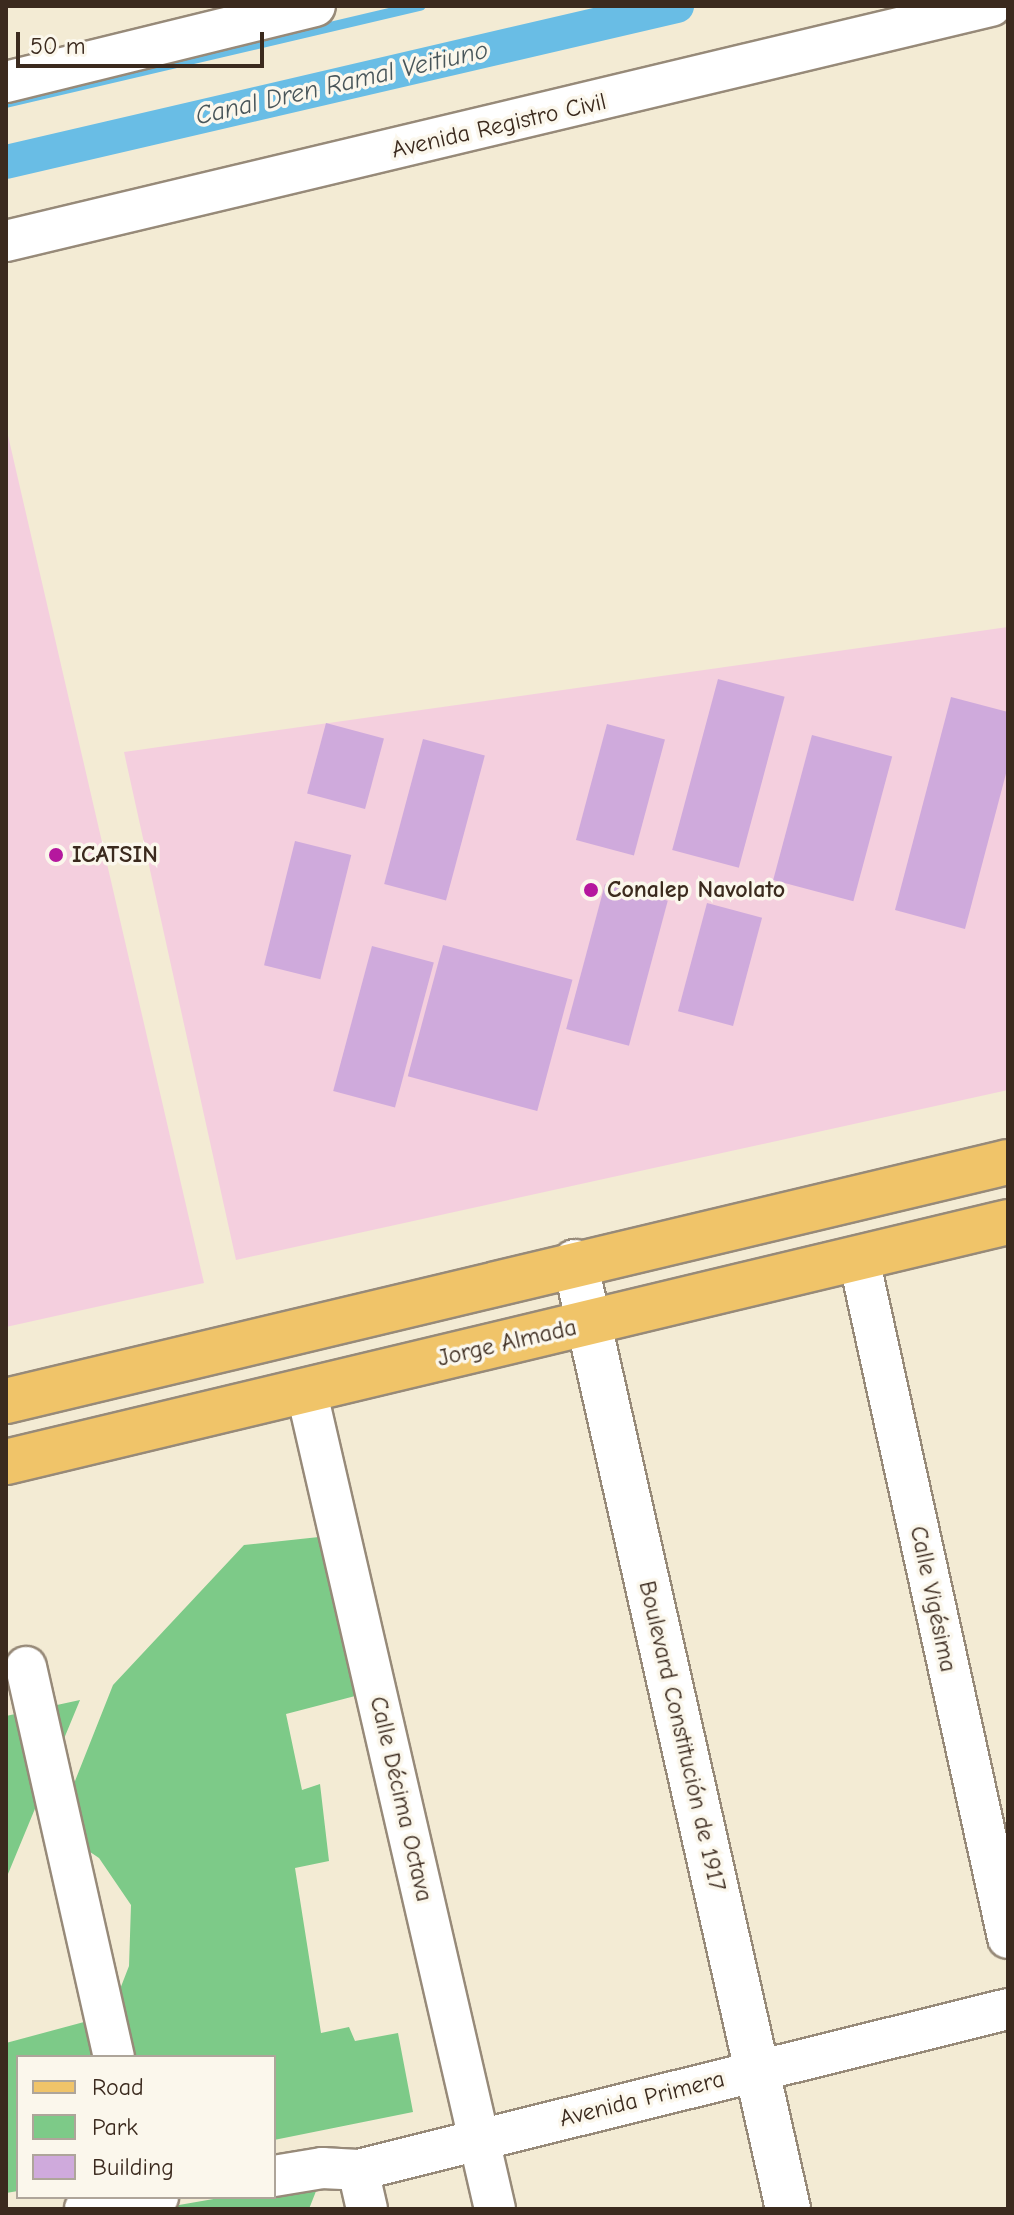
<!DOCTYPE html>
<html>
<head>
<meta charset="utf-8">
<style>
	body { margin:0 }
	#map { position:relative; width:1014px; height:2215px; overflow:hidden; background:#f3ebd4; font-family:"Comic Neue",sans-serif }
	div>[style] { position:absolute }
	.built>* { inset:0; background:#f4cfde }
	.green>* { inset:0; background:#7dca88 }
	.stream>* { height:10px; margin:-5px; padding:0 5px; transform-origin:5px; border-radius:5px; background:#69bde5 }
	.canal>* { height:34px; margin:-17px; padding:0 17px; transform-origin:17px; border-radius:17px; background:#69bde5 }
	.building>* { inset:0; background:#cfaadc; transform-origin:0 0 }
	.roads { filter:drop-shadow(2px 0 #978a79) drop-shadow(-2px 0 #978a79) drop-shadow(0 2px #978a79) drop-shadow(0 -2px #978a79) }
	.minor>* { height:40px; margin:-20px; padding:0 20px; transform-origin:20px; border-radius:20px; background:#fff }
	.tertiary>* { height:44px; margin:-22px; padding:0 22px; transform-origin:22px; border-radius:22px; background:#fff }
	.primary>* { height:44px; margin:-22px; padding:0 22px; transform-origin:22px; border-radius:22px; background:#f0c469 }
	.dots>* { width:22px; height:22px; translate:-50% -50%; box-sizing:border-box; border:4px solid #fbf7ec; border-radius:50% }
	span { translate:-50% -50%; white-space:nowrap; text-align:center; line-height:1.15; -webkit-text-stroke:7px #fbf7ec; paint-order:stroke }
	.street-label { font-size:24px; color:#3b2a1e }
	.poi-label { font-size:24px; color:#3b2a1e; font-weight:700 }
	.left { translate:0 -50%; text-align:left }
	.water-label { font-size:26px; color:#49565a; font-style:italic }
	.frame { position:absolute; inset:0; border:8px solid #3b2a1e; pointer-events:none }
	.legend { position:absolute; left:16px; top:2055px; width:260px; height:144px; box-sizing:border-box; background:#fbf7ec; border:2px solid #aea59a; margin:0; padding:10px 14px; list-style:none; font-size:24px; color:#3b2a1e }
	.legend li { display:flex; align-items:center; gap:16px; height:40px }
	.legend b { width:40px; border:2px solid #aea59a }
	.scale { position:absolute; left:16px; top:32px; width:248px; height:36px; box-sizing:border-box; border:4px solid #3b2a1e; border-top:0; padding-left:10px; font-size:24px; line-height:28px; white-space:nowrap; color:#3b2a1e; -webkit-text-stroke:6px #fbf7ec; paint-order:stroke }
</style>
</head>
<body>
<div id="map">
	<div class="built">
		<i style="clip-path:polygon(6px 427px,204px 1283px,6px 1327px)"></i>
		<i style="clip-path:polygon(1008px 627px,1008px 1090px,236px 1260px,124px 752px)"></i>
	</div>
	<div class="green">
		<i style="clip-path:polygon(319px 1537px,359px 1695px,286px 1714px,302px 1790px,320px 1784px,329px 1861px,295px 1868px,321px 2033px,349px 2027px,355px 2041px,398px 2033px,413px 2112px,274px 2140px,274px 2057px,18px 2057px,18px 2191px,6px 2193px,6px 2043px,110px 2015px,129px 1966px,131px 1905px,99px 1858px,56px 1829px,113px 1685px,244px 1545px)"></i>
		<i style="clip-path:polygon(80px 1700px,8px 1874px,6px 1879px,6px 1716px)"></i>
		<i style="clip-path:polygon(320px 2181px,309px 2209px,156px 2209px,225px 2197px,274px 2197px,274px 2189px)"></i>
	</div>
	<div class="stream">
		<i style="left:6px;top:103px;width:426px;rotate:-13.2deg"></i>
	</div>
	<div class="canal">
		<i style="left:6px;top:162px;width:689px;rotate:-13.09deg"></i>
	</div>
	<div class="building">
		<i style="left:718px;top:679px;width:69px;height:177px;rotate:15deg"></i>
		<i style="clip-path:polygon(951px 697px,1008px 712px,1008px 766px,965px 929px,895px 910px)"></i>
		<i style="left:326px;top:723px;width:60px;height:73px;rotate:15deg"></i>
		<i style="left:607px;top:724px;width:60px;height:120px;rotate:15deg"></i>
		<i style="left:812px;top:735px;width:83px;height:150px;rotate:15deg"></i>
		<i style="left:423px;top:739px;width:64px;height:150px;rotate:15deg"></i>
		<i style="left:295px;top:841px;width:58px;height:128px;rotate:14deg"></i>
		<i style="left:605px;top:884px;width:65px;height:150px;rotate:15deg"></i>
		<i style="left:707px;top:903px;width:57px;height:112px;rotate:15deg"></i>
		<i style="left:443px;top:945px;width:134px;height:136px;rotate:15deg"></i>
		<i style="left:372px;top:946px;width:64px;height:150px;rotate:15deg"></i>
	</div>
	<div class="roads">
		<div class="minor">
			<i style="left:6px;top:82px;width:318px;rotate:-13.8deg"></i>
			<i style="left:6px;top:241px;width:1013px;rotate:-13.42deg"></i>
			<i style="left:859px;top:1259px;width:695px;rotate:77.62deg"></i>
			<i style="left:306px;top:1389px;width:841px;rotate:77.02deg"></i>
			<i style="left:26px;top:1667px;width:400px;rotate:77.3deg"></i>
			<i style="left:358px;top:2170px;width:40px;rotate:77deg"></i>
			<i style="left:274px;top:2176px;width:49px;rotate:-9.5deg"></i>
			<i style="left:322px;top:2168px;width:36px;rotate:3deg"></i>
			<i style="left:358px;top:2170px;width:670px;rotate:-13.91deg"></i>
			<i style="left:85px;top:2209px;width:74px;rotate:-9.3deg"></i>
		</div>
		<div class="tertiary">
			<i style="left:575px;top:1262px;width:971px;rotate:77.32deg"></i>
		</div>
		<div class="primary">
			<i style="left:6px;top:1401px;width:1030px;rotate:-13.42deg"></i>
			<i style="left:6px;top:1462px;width:1030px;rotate:-13.47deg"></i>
		</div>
	</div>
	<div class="dots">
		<i style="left:56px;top:855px;background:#b5179e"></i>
		<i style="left:591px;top:890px;background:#b5179e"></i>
	</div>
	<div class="street-label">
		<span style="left:499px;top:126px;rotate:-13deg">Avenida Registro Civil</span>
		<span style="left:507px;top:1343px;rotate:-13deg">Jorge Almada</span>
		<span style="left:933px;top:1599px;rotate:78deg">Calle Vigésima</span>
		<span style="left:682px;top:1736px;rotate:77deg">Boulevard Constitución de 1917</span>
		<span style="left:401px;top:1799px;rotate:77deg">Calle Décima Octava</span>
		<span style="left:642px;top:2099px;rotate:-14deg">Avenida Primera</span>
	</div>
	<div class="poi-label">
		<span class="left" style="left:72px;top:855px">ICATSIN</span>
		<span class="left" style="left:607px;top:890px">Conalep Navolato</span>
	</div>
	<div class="water-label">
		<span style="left:342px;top:84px;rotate:-13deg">Canal Dren Ramal Veitiuno</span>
	</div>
	<div class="frame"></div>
	<ul class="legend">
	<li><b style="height:10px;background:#f0c469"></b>Road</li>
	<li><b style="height:22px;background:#7dca88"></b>Park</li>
	<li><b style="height:22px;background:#cfaadc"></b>Building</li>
	</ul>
	<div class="scale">50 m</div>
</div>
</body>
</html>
